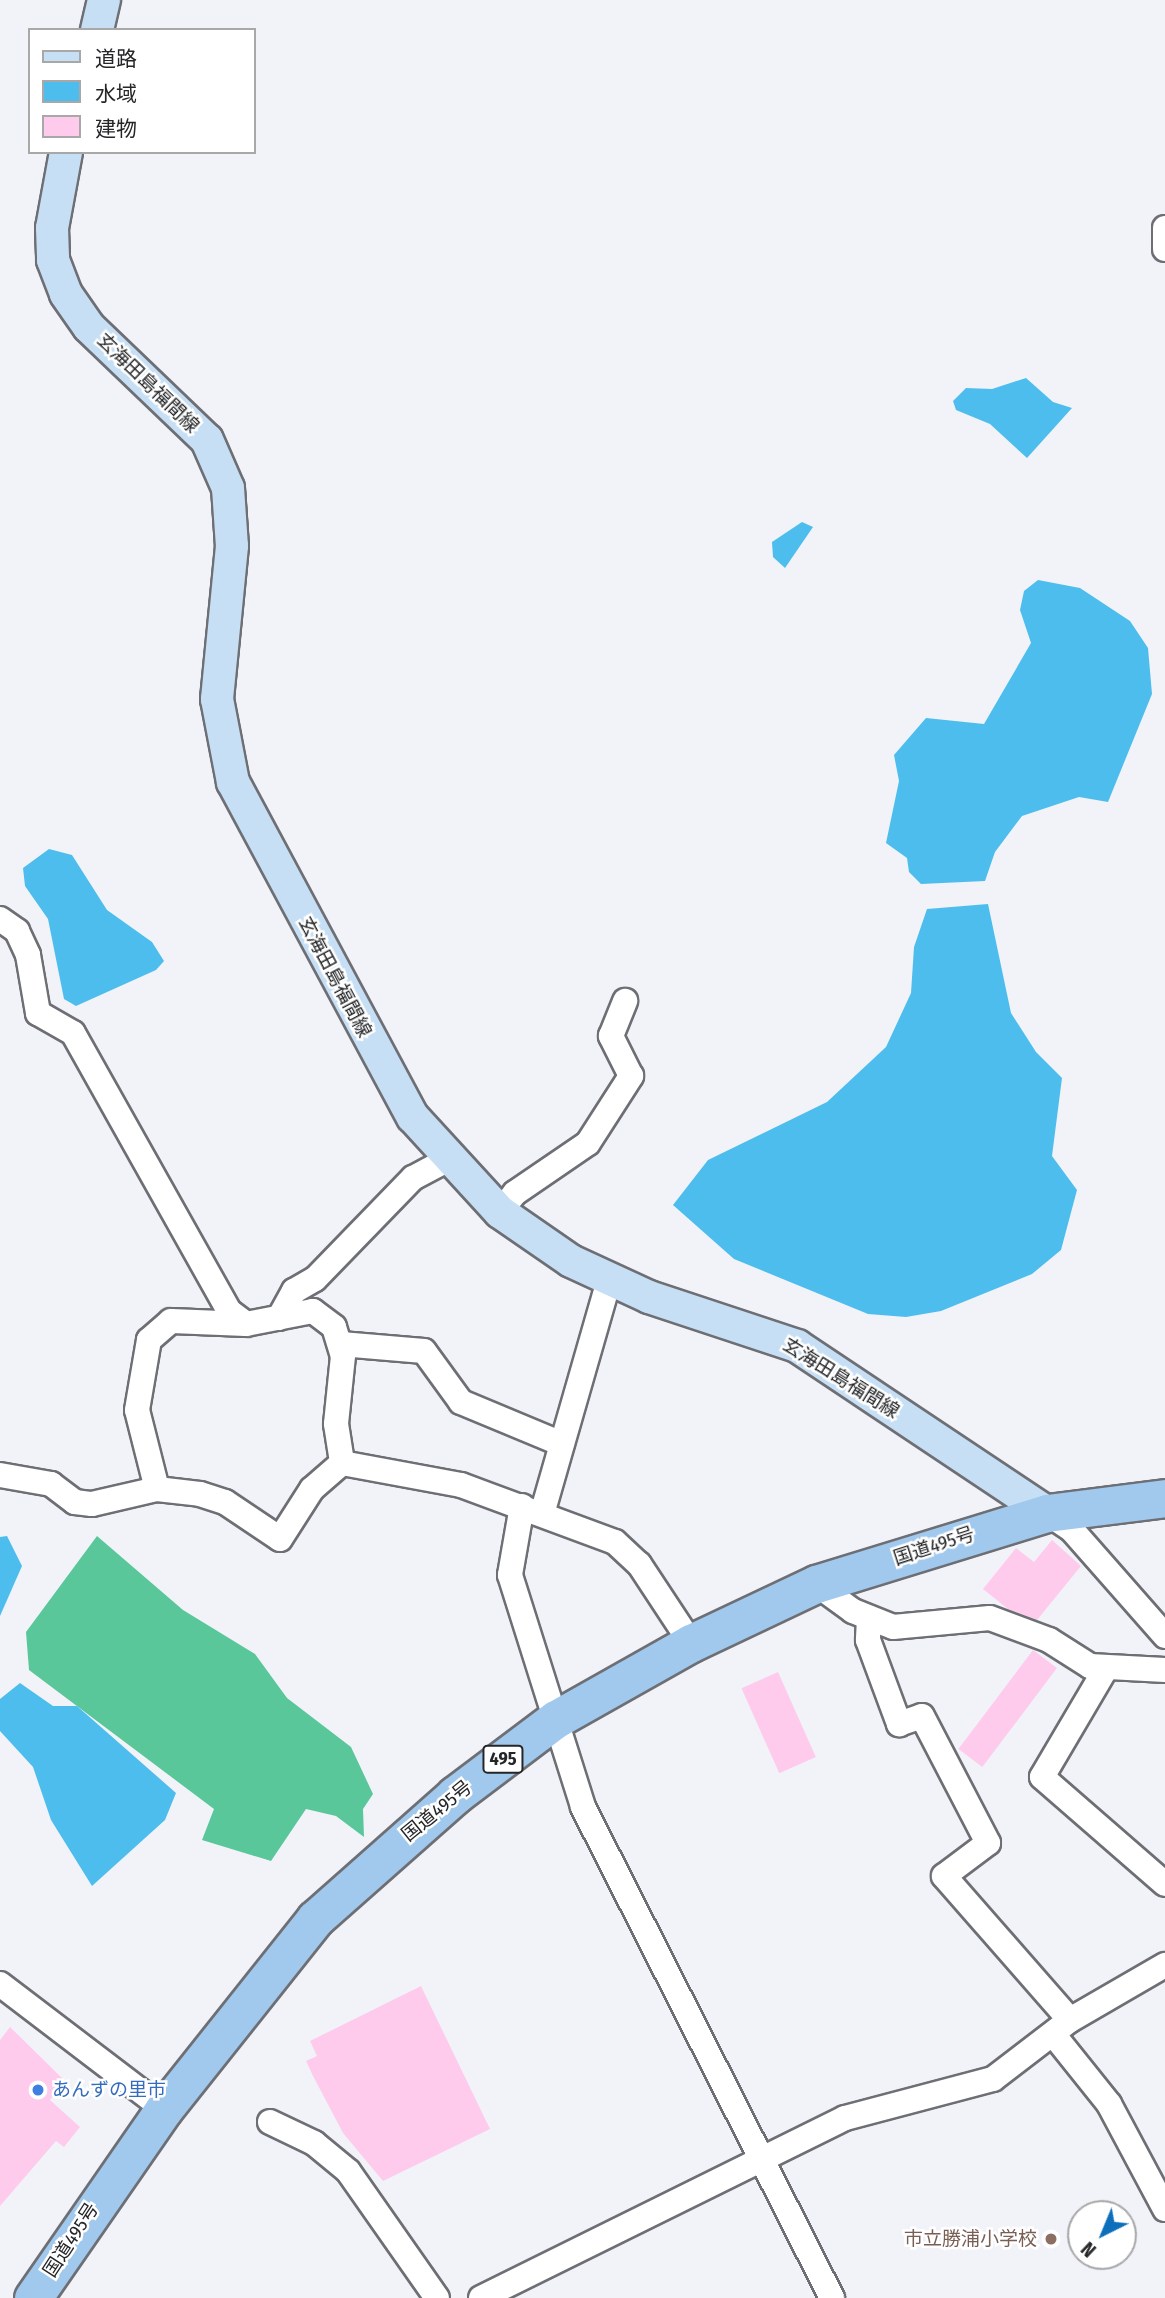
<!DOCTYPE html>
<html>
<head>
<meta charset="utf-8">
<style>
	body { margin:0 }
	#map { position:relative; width:1165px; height:2298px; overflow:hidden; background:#f1f3f9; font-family:"Fira Sans Condensed","Noto Sans JP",sans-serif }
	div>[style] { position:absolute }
	.forest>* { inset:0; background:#59c799 }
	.water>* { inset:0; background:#4dbded }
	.building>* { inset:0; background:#fecbed; transform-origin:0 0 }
	.roads { filter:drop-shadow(2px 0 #6d6f74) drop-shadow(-2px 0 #6d6f74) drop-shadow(0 2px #6d6f74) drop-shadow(0 -2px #6d6f74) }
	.minor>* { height:24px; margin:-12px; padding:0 12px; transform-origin:12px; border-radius:12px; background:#fff }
	.major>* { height:32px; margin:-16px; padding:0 16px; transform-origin:16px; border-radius:16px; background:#c7dff5 }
	.highway>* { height:37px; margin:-18.5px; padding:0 18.5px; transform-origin:18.5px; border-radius:18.5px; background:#a1c9ee }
	.dots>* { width:19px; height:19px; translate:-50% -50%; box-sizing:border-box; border:4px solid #fff; border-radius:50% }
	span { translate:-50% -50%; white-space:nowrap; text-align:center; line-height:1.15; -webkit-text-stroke:5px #fff; paint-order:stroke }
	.shield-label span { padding:2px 5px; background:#fff; border:2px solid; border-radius:5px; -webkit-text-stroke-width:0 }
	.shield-label { font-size:18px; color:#252628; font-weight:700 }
	.street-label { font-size:19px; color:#252628 }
	.shop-label { font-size:19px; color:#366cbe }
	.left { translate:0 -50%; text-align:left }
	.education-label { font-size:19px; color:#785e54 }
	.right { translate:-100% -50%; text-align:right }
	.legend { position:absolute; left:28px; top:28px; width:228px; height:126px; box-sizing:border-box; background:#fff; border:2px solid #a8a8a9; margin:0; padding:9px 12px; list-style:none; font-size:21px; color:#252628 }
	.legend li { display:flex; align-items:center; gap:14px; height:35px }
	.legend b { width:35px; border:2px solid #a8a8a9 }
	.north { position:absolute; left:1067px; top:2200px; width:70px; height:70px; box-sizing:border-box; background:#fff; border:2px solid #a8a8a9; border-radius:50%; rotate:223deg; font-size:19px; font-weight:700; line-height:28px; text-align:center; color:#252628 }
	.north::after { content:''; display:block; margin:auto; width:24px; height:32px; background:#0d6fbb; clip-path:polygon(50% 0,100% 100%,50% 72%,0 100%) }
</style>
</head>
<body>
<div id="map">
	<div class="forest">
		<i style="clip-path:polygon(97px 1536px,183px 1610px,255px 1654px,287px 1698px,351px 1747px,373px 1794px,363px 1809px,364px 1837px,336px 1816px,306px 1809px,271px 1861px,202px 1840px,214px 1809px,29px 1670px,26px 1632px)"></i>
	</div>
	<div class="water">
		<i style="clip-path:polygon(1026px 378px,1053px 402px,1072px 408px,1027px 458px,990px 424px,956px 410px,953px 401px,966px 388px,992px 389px)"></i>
		<i style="clip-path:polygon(802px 522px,813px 527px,785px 568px,773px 557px,772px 542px)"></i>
		<i style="clip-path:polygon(1038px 580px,1080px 588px,1130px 621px,1148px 648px,1152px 694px,1108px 802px,1079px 797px,1022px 816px,995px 852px,985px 881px,921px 884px,909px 872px,907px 858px,886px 843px,899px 781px,894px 755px,926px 718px,984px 724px,1031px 643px,1020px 610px,1024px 591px)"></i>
		<i style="clip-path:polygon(49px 849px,72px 855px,107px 910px,152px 942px,164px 961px,156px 970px,76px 1006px,64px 999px,48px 919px,25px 886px,23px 868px)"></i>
		<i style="clip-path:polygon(988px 904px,1011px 1013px,1036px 1052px,1062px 1078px,1052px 1156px,1077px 1190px,1061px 1250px,1032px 1274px,941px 1311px,906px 1317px,868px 1314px,734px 1259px,673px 1205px,708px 1160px,827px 1102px,886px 1047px,911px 993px,914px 947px,927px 909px)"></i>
		<i style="clip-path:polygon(7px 1536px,22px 1566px,0 1616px,0 1537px)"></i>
		<i style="clip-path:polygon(20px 1683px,53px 1706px,77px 1706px,176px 1793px,165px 1820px,92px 1886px,51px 1820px,33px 1767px,0 1731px,0 1699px)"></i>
	</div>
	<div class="building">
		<i style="clip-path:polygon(1052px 1540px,1081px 1566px,1037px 1620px,1008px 1609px,983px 1589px,1016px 1548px,1034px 1562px)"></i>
		<i style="left:1033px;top:1650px;width:30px;height:124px;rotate:37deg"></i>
		<i style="left:778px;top:1672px;width:93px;height:40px;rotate:66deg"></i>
		<i style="clip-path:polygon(421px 1986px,490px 2129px,383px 2181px,343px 2133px,313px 2076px,306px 2061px,317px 2056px,310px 2041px)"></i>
		<i style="clip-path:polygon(10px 2027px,65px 2081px,50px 2100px,80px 2127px,64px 2147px,56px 2141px,0 2206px,0 2040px)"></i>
	</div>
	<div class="roads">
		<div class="minor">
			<i style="left:1165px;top:228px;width:21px;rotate:90deg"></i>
			<i style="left:0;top:919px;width:21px;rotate:35deg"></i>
			<i style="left:17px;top:931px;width:26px;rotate:65deg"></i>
			<i style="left:28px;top:955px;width:59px;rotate:80.2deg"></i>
			<i style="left:38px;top:1013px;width:40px;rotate:29.7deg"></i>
			<i style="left:73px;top:1033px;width:319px;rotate:60.7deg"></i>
			<i style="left:229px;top:1311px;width:21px;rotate:37deg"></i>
			<i style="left:246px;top:1324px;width:68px;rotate:-11deg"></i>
			<i style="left:313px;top:1311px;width:26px;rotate:37deg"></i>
			<i style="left:334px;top:1327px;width:30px;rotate:73deg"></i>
			<i style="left:343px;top:1356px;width:68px;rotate:95.9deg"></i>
			<i style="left:336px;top:1424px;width:39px;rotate:81deg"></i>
			<i style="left:500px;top:1212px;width:24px;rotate:-52deg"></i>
			<i style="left:515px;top:1193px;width:88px;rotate:-34.4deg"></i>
			<i style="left:588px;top:1143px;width:80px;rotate:-57.3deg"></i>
			<i style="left:631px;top:1076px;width:45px;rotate:-116.6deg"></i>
			<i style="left:611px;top:1036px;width:38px;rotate:-68deg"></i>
			<i style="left:279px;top:1318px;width:31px;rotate:-61deg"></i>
			<i style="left:294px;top:1291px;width:24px;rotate:-30deg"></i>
			<i style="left:315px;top:1279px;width:141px;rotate:-45.9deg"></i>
			<i style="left:413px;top:1178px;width:38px;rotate:-28deg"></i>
			<i style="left:341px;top:1344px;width:83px;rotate:4.8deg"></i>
			<i style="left:424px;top:1351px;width:63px;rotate:54deg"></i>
			<i style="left:461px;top:1402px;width:109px;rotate:22.6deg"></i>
			<i style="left:0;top:1475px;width:52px;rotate:10deg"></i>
			<i style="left:51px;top:1484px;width:30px;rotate:37deg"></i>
			<i style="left:75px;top:1502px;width:17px;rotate:7deg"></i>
			<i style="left:92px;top:1504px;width:67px;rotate:-13deg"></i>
			<i style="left:157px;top:1489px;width:43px;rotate:6.6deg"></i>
			<i style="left:200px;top:1494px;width:26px;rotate:18deg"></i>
			<i style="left:225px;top:1502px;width:66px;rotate:33.9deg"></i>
			<i style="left:280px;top:1539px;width:59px;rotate:-57.4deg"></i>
			<i style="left:312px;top:1489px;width:40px;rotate:-41deg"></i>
			<i style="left:342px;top:1463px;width:121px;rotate:10.5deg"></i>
			<i style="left:461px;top:1485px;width:164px;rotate:20.3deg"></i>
			<i style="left:615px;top:1542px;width:33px;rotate:43deg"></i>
			<i style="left:639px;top:1564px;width:95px;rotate:56.6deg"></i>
			<i style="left:157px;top:1489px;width:81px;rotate:-104.2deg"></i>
			<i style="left:137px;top:1410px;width:71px;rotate:-80.3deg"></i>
			<i style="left:149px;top:1340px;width:29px;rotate:-41deg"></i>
			<i style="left:171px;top:1321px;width:75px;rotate:2.3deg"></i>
			<i style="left:522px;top:1506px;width:70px;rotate:99.9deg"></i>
			<i style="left:510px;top:1575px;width:243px;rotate:72.5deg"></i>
			<i style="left:583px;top:1807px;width:551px;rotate:63.11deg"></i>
			<i style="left:1047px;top:1513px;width:30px;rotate:34deg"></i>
			<i style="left:1072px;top:1530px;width:141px;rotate:48.7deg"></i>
			<i style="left:542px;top:1514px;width:242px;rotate:-74deg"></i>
			<i style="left:816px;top:1584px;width:46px;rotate:36.1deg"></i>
			<i style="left:853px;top:1611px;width:43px;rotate:21.8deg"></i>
			<i style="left:893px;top:1627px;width:97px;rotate:-5.3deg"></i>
			<i style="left:990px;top:1618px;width:63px;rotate:20.4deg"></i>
			<i style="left:1049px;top:1640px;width:49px;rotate:32.4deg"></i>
			<i style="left:1090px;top:1666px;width:75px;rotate:3.1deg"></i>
			<i style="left:869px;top:1619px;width:21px;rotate:93deg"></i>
			<i style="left:868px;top:1640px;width:90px;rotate:69.7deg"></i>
			<i style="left:899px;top:1724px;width:24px;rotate:-19deg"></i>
			<i style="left:922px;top:1716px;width:143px;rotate:62.5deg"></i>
			<i style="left:988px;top:1843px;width:55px;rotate:143.1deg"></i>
			<i style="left:944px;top:1876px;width:191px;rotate:48.8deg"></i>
			<i style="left:1105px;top:1670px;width:124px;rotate:120.5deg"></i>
			<i style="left:1042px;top:1777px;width:163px;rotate:41deg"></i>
			<i style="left:0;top:1984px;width:206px;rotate:37.3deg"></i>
			<i style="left:1053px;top:2034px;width:90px;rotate:51.3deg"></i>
			<i style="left:1109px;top:2104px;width:119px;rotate:61.9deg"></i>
			<i style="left:270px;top:2122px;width:49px;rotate:25.5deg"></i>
			<i style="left:314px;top:2143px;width:44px;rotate:39.5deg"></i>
			<i style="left:348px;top:2171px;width:155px;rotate:55deg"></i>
			<i style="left:481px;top:2298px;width:406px;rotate:-26.3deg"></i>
			<i style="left:845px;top:2118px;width:153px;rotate:-14.8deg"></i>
			<i style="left:993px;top:2079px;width:97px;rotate:-37.5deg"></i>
			<i style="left:1070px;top:2020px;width:110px;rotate:-30.1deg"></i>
		</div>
		<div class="major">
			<i style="left:97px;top:30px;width:31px;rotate:-77deg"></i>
			<i style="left:66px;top:152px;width:77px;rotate:100.4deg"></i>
			<i style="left:52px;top:228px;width:32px;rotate:88deg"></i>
			<i style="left:53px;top:260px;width:36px;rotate:69deg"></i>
			<i style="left:66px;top:294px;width:40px;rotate:55.1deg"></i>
			<i style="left:89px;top:327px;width:163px;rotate:43.8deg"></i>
			<i style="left:207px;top:440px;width:52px;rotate:66.4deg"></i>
			<i style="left:228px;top:488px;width:58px;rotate:86.1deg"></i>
			<i style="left:232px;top:546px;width:154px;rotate:95.6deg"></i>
			<i style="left:217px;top:699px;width:85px;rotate:79.1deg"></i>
			<i style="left:233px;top:782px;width:380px;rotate:61.8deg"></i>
			<i style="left:413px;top:1117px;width:129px;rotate:47.5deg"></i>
			<i style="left:500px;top:1212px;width:86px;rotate:34.6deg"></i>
			<i style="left:571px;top:1261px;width:86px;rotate:24.8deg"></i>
			<i style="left:649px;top:1297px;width:156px;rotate:18.3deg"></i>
			<i style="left:797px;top:1346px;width:301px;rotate:33.7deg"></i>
		</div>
		<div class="highway">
			<i style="left:33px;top:2298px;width:230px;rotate:-55.3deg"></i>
			<i style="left:164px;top:2109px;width:243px;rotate:-51.5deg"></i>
			<i style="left:315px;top:1919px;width:187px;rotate:-41.5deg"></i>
			<i style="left:455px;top:1795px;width:126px;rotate:-37deg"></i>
			<i style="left:556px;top:1719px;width:155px;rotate:-29.4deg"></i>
			<i style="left:691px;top:1643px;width:138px;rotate:-25.3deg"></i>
			<i style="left:816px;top:1584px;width:242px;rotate:-17.1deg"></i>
			<i style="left:1047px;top:1513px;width:119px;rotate:-7.2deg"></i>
		</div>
	</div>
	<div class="dots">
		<i style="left:38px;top:2090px;background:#3f7fe0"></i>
		<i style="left:1051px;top:2239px;background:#8d6e63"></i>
	</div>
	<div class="shield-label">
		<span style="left:503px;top:1759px">495</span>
	</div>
	<div class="street-label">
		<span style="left:148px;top:383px;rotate:44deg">玄海田島福間線</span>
		<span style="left:335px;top:977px;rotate:62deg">玄海田島福間線</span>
		<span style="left:841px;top:1378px;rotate:32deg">玄海田島福間線</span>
		<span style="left:934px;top:1546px;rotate:-18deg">国道495号</span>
		<span style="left:437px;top:1811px;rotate:-39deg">国道495号</span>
		<span style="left:71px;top:2240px;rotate:-57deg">国道495号</span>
	</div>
	<div class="shop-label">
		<span class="left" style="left:52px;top:2090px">あんずの里市</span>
	</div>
	<div class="education-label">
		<span class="right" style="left:1037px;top:2239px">市立勝浦小学校</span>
	</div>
	<ul class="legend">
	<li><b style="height:9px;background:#c7dff5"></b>道路</li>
	<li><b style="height:19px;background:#4dbded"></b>水域</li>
	<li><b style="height:19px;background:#fecbed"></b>建物</li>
	</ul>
	<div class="north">N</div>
</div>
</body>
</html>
